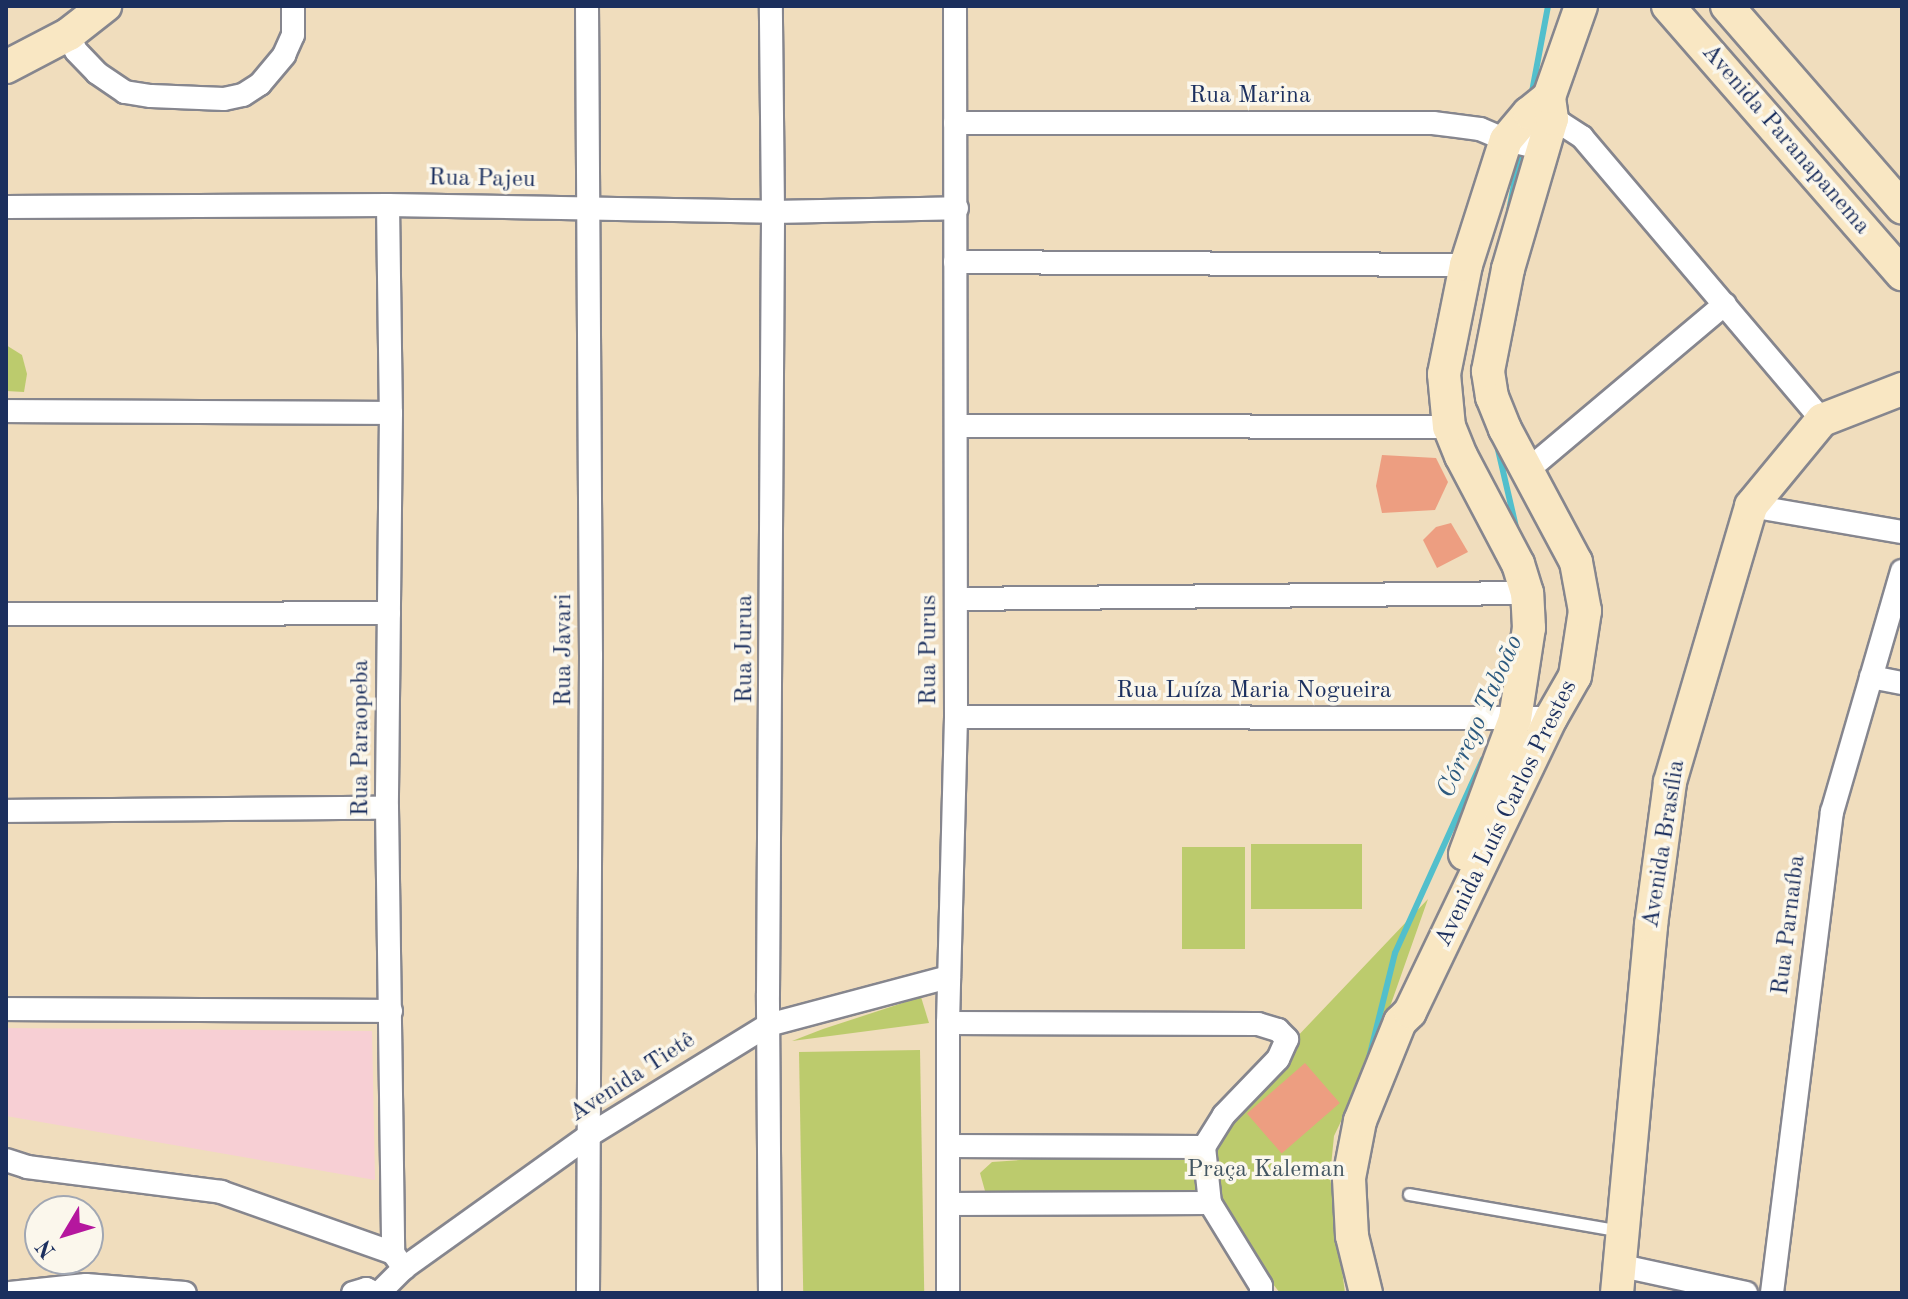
<!DOCTYPE html>
<html>
<head>
<meta charset="utf-8">
<style>
	body { margin:0 }
	#map { position:relative; width:1908px; height:1299px; overflow:hidden; background:#f0ddbd; font-family:"Old Standard TT",serif }
	div>[style] { position:absolute }
	.built>* { inset:0; background:#f7cfd4 }
	.green>* { inset:0; background:#bccb6d; transform-origin:0 0 }
	.stream>* { height:6px; margin:-3px; padding:0 3px; transform-origin:3px; border-radius:3px; background:#52bfcc }
	.building>* { inset:0; background:#ed9e81; transform-origin:0 0 }
	.roads { filter:drop-shadow(2px 0 #86868e) drop-shadow(-2px 0 #86868e) drop-shadow(0 2px #86868e) drop-shadow(0 -2px #86868e) }
	.lane>* { height:11px; margin:-5.5px; padding:0 5.5px; transform-origin:5.5px; border-radius:5.5px; background:#fff }
	.street>* { height:22px; margin:-11px; padding:0 11px; transform-origin:11px; border-radius:11px; background:#fff }
	.secondary>* { height:32px; margin:-16px; padding:0 16px; transform-origin:16px; border-radius:16px; background:#f9e7c3 }
	span { translate:-50% -50%; white-space:nowrap; text-align:center; line-height:1.15; -webkit-text-stroke:7px #fbf7ec; paint-order:stroke }
	.street-label { font-size:24px; color:#1b2f5e }
	.park-label { font-size:24px; color:#435662 }
	.water-label { font-size:26px; color:#2c5a7f; font-style:italic }
	.frame { position:absolute; inset:0; border:8px solid #1b2f5e; pointer-events:none }
	.north { position:absolute; left:24px; top:1195px; width:80px; height:80px; box-sizing:border-box; background:#fbf7ec; border:2px solid #a1a7b3; border-radius:50%; rotate:232deg; font-size:22px; font-weight:700; line-height:32px; text-align:center; color:#1b2f5e }
	.north::after { content:''; display:block; margin:auto; width:28px; height:36px; background:#b5179e; clip-path:polygon(50% 0,100% 100%,50% 72%,0 100%) }
</style>
</head>
<body>
<div id="map">
	<div class="built">
		<i style="clip-path:polygon(6px 1028px,372px 1031px,375px 1180px,6px 1116px)"></i>
	</div>
	<div class="green">
		<i style="clip-path:polygon(6px 345px,22px 355px,27px 374px,24px 392px,6px 391px)"></i>
		<i style="left:1251px;top:844px;width:111px;height:65px"></i>
		<i style="left:1182px;top:847px;width:63px;height:102px"></i>
		<i style="clip-path:polygon(1428px 899px,1374px 1052px,1334px 1136px,1330px 1176px,1345px 1293px,1280px 1293px,1210px 1203px,985px 1191px,980px 1173px,992px 1162px,1204px 1147px,1236px 1101px)"></i>
		<i style="clip-path:polygon(921px 997px,929px 1023px,792px 1041px,823px 1029px)"></i>
		<i style="left:920px;top:1050px;width:243px;height:121px;rotate:89deg"></i>
	</div>
	<div class="stream">
		<i style="left:1531px;top:97px;width:93px;rotate:-79.4deg"></i>
		<i style="left:1509px;top:211px;width:65px;rotate:-79.4deg"></i>
		<i style="left:1496px;top:441px;width:92px;rotate:76.9deg"></i>
		<i style="left:1369px;top:1058px;width:108px;rotate:-76.1deg"></i>
		<i style="left:1395px;top:953px;width:213px;rotate:-65.6deg"></i>
	</div>
	<div class="building">
		<i style="clip-path:polygon(1382px 455px,1436px 458px,1448px 482px,1435px 510px,1382px 513px,1376px 486px)"></i>
		<i style="clip-path:polygon(1451px 523px,1468px 552px,1437px 568px,1423px 540px,1436px 527px)"></i>
		<i style="left:1305px;top:1063px;width:53px;height:77px;rotate:49deg"></i>
	</div>
	<div class="roads">
		<div class="lane">
			<i style="left:1409px;top:1194px;width:215px;rotate:9.9deg"></i>
		</div>
		<div class="street">
			<i style="left:587px;top:6px;width:649px;rotate:89.65deg"></i>
			<i style="left:591px;top:655px;width:638px;rotate:90.27deg"></i>
			<i style="left:69px;top:34px;width:18px;rotate:68deg"></i>
			<i style="left:76px;top:51px;width:30px;rotate:46deg"></i>
			<i style="left:97px;top:73px;width:34px;rotate:34deg"></i>
			<i style="left:125px;top:92px;width:26px;rotate:9deg"></i>
			<i style="left:151px;top:96px;width:73px;rotate:2.4deg"></i>
			<i style="left:224px;top:99px;width:19px;rotate:-12deg"></i>
			<i style="left:243px;top:95px;width:20px;rotate:-33deg"></i>
			<i style="left:260px;top:84px;width:38px;rotate:-50deg"></i>
			<i style="left:284px;top:55px;width:22px;rotate:-66deg"></i>
			<i style="left:293px;top:35px;width:29px;rotate:-90deg"></i>
			<i style="left:1540px;top:116px;width:23px;rotate:20deg"></i>
			<i style="left:1562px;top:124px;width:24px;rotate:33deg"></i>
			<i style="left:1582px;top:137px;width:371px;rotate:49.7deg"></i>
			<i style="left:955px;top:123px;width:478px"></i>
			<i style="left:1433px;top:123px;width:47px;rotate:7.3deg"></i>
			<i style="left:1480px;top:129px;width:28px;rotate:23deg"></i>
			<i style="left:1506px;top:140px;width:37px;rotate:13deg"></i>
			<i style="left:388px;top:205px;width:208px;rotate:89.2deg"></i>
			<i style="left:391px;top:413px;width:395px;rotate:90.6deg"></i>
			<i style="left:387px;top:808px;width:445px;rotate:89.2deg"></i>
			<i style="left:393px;top:1253px;width:19px;rotate:54deg"></i>
			<i style="left:6px;top:207px;width:382px;rotate:-0.3deg"></i>
			<i style="left:388px;top:205px;width:385px;rotate:1deg"></i>
			<i style="left:773px;top:212px;width:184px;rotate:-1.2deg"></i>
			<i style="left:955px;top:262px;width:511px;rotate:0.34deg"></i>
			<i style="left:6px;top:411px;width:385px;rotate:0.3deg"></i>
			<i style="left:956px;top:426px;width:493px;rotate:0.1deg"></i>
			<i style="left:1529px;top:469px;width:256px;rotate:-40.1deg"></i>
			<i style="left:1751px;top:506px;width:153px;rotate:9.8deg"></i>
			<i style="left:957px;top:599px;width:570px;rotate:-0.6deg"></i>
			<i style="left:6px;top:614px;width:383px;rotate:-0.1deg"></i>
			<i style="left:1871px;top:677px;width:32px;rotate:11deg"></i>
			<i style="left:956px;top:717px;width:595px;rotate:0.1deg"></i>
			<i style="left:6px;top:811px;width:381px;rotate:-0.5deg"></i>
			<i style="left:6px;top:1009px;width:385px;rotate:0.3deg"></i>
			<i style="left:948px;top:1023px;width:310px;rotate:0.2deg"></i>
			<i style="left:1258px;top:1024px;width:21px;rotate:17deg"></i>
			<i style="left:1278px;top:1030px;width:13px;rotate:45deg"></i>
			<i style="left:1287px;top:1039px;width:22px;rotate:114deg"></i>
			<i style="left:1278px;top:1059px;width:78px;rotate:134deg"></i>
			<i style="left:1224px;top:1115px;width:38px;rotate:122deg"></i>
			<i style="left:1204px;top:1147px;width:56px;rotate:83.9deg"></i>
			<i style="left:1210px;top:1203px;width:97px;rotate:58.4deg"></i>
			<i style="left:1261px;top:1286px;width:7px;rotate:90deg"></i>
			<i style="left:948px;top:1146px;width:256px;rotate:0.2deg"></i>
			<i style="left:6px;top:1160px;width:22px;rotate:18deg"></i>
			<i style="left:27px;top:1167px;width:196px;rotate:7.3deg"></i>
			<i style="left:221px;top:1192px;width:182px;rotate:19.5deg"></i>
			<i style="left:948px;top:1204px;width:262px;rotate:-0.2deg"></i>
			<i style="left:1618px;top:1265px;width:131px;rotate:12.3deg"></i>
			<i style="left:10px;top:1293px;width:76px;rotate:-6deg"></i>
			<i style="left:86px;top:1285px;width:99px;rotate:4.6deg"></i>
			<i style="left:353px;top:1293px;width:14px;rotate:-17deg"></i>
			<i style="left:366px;top:1289px;width:10px;rotate:24deg"></i>
			<i style="left:379px;top:1293px;width:35px;rotate:-45deg"></i>
			<i style="left:404px;top:1268px;width:230px;rotate:-35.6deg"></i>
			<i style="left:591px;top:1134px;width:208px;rotate:-31.6deg"></i>
			<i style="left:768px;top:1025px;width:187px;rotate:-14.9deg"></i>
			<i style="left:770px;top:1293px;width:299px;rotate:-90.4deg"></i>
			<i style="left:768px;top:994px;width:782px;rotate:-89.63deg"></i>
			<i style="left:773px;top:212px;width:206px;rotate:-90.6deg"></i>
			<i style="left:948px;top:1293px;width:270px;rotate:-90deg"></i>
			<i style="left:948px;top:1023px;width:306px;rotate:-88.5deg"></i>
			<i style="left:956px;top:717px;width:711px;rotate:-90.08deg"></i>
			<i style="left:1772px;top:1293px;width:485px;rotate:-82.9deg"></i>
			<i style="left:1832px;top:812px;width:251px;rotate:-73.8deg"></i>
		</div>
		<div class="secondary">
			<i style="left:1668px;top:6px;width:356px;rotate:48.9deg"></i>
			<i style="left:1727px;top:6px;width:267px;rotate:49deg"></i>
			<i style="left:6px;top:67px;width:71px;rotate:-27.6deg"></i>
			<i style="left:69px;top:34px;width:46px;rotate:-37.9deg"></i>
			<i style="left:1465px;top:854px;width:144px;rotate:-69.7deg"></i>
			<i style="left:1515px;top:719px;width:92px;rotate:-81.3deg"></i>
			<i style="left:1529px;top:628px;width:35px;rotate:-93deg"></i>
			<i style="left:1527px;top:593px;width:30px;rotate:-107deg"></i>
			<i style="left:1518px;top:564px;width:122px;rotate:-117.8deg"></i>
			<i style="left:1461px;top:456px;width:31px;rotate:-112deg"></i>
			<i style="left:1449px;top:427px;width:53px;rotate:-95.4deg"></i>
			<i style="left:1444px;top:374px;width:111px;rotate:-78.6deg"></i>
			<i style="left:1466px;top:265px;width:131px;rotate:-72.3deg"></i>
			<i style="left:1506px;top:140px;width:35px;rotate:-50deg"></i>
			<i style="left:1529px;top:113px;width:26px;rotate:-39deg"></i>
			<i style="left:1366px;top:1293px;width:59px;rotate:-103.8deg"></i>
			<i style="left:1352px;top:1236px;width:58px;rotate:-93deg"></i>
			<i style="left:1349px;top:1178px;width:58px;rotate:-79.1deg"></i>
			<i style="left:1360px;top:1121px;width:107px;rotate:-68deg"></i>
			<i style="left:1400px;top:1022px;width:14px;rotate:-45deg"></i>
			<i style="left:1410px;top:1012px;width:326px;rotate:-64.4deg"></i>
			<i style="left:1551px;top:718px;width:48px;rotate:-60.3deg"></i>
			<i style="left:1575px;top:676px;width:66px;rotate:-81.3deg"></i>
			<i style="left:1585px;top:611px;width:50px;rotate:-100.4deg"></i>
			<i style="left:1576px;top:562px;width:151px;rotate:-118.1deg"></i>
			<i style="left:1505px;top:429px;width:35px;rotate:-112deg"></i>
			<i style="left:1492px;top:397px;width:26px;rotate:-99deg"></i>
			<i style="left:1488px;top:371px;width:104px;rotate:-78.9deg"></i>
			<i style="left:1508px;top:269px;width:156px;rotate:-73.7deg"></i>
			<i style="left:1552px;top:119px;width:22px;rotate:-98deg"></i>
			<i style="left:1549px;top:97px;width:96px;rotate:-70.6deg"></i>
			<i style="left:1617px;top:1293px;width:370px;rotate:-84.7deg"></i>
			<i style="left:1651px;top:925px;width:144px;rotate:-82.4deg"></i>
			<i style="left:1670px;top:782px;width:288px;rotate:-73.6deg"></i>
			<i style="left:1751px;top:506px;width:112px;rotate:-50.5deg"></i>
			<i style="left:1822px;top:420px;width:86px;rotate:-21.2deg"></i>
		</div>
	</div>
	<div class="street-label">
		<span style="left:1250px;top:97px">Rua Marina</span>
		<span style="left:1785px;top:140px;rotate:49deg">Avenida Paranapanema</span>
		<span style="left:482px;top:180px;rotate:1deg">Rua Pajeu</span>
		<span style="left:746px;top:649px;rotate:-90deg">Rua Jurua</span>
		<span style="left:565px;top:650px;rotate:-90deg">Rua Javari</span>
		<span style="left:930px;top:650px;rotate:-90deg">Rua Purus</span>
		<span style="left:1254px;top:692px">Rua Luíza Maria Nogueira</span>
		<span style="left:362px;top:738px;rotate:-90deg">Rua Paraopeba</span>
		<span style="left:1507px;top:814px;rotate:-64deg">Avenida Luís Carlos Prestes</span>
		<span style="left:1665px;top:844px;rotate:-81deg">Avenida Brasília</span>
		<span style="left:1790px;top:925px;rotate:-83deg">Rua Parnaíba</span>
		<span style="left:633px;top:1078px;rotate:-33deg">Avenida Tietê</span>
	</div>
	<div class="park-label">
		<span style="left:1266px;top:1171px">Praça Kaleman</span>
	</div>
	<div class="water-label">
		<span style="left:1481px;top:717px;rotate:-66deg">Córrego Taboão</span>
	</div>
	<div class="frame"></div>
	<div class="north">N</div>
</div>
</body>
</html>
